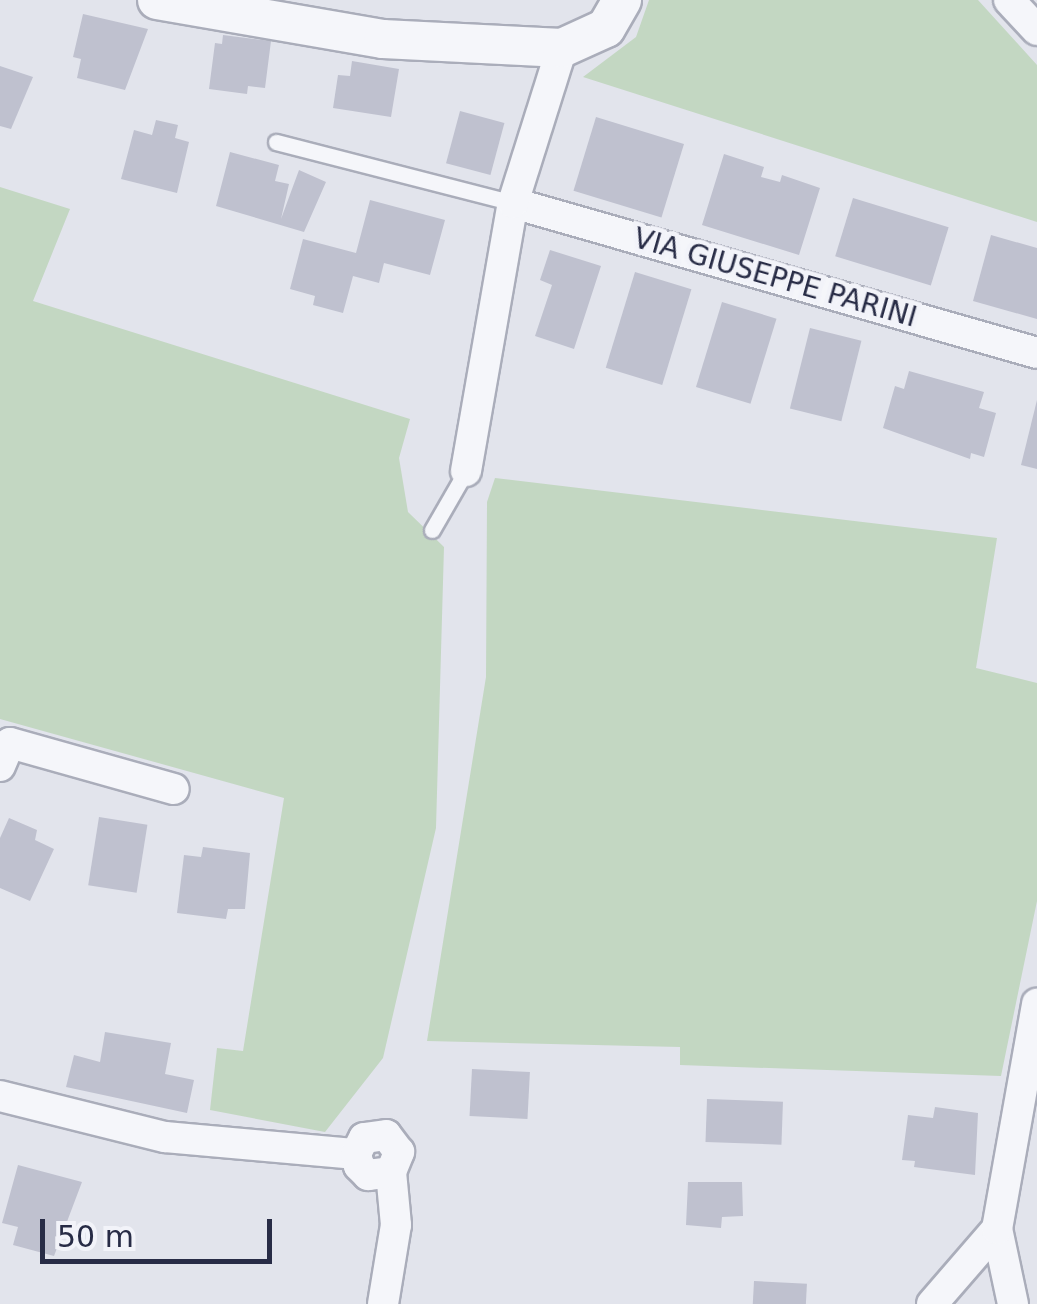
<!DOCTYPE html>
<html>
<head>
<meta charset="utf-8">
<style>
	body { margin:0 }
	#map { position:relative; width:1037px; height:1304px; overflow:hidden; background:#e2e4ec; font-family:"DejaVu Sans",sans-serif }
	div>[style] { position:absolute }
	.green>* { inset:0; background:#c3d7c2 }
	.building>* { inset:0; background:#bfc1cf; transform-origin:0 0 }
	.roads { filter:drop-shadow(2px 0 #aaadba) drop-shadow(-2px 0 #aaadba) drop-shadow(0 2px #aaadba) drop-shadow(0 -2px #aaadba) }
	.service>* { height:15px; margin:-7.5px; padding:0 7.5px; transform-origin:7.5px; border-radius:7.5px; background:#f5f6fa }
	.minor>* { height:30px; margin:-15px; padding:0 15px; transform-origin:15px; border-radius:15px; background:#f5f6fa }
	.tertiary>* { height:38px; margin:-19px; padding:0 19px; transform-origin:19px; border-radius:19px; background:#f5f6fa }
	span { translate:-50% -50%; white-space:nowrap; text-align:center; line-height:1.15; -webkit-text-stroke:9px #f2f3f9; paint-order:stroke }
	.street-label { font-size:28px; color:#282c46 }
	.scale { position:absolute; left:40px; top:1219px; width:232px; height:45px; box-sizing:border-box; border:5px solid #282c46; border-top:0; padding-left:12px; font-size:30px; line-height:35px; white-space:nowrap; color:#282c46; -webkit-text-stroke:8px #f2f3f9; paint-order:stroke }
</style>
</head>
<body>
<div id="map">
	<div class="green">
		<i style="clip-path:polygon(649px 0,978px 0,1037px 65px,1037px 222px,583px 77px,636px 37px)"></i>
		<i style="clip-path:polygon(0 187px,70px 209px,33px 301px,410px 419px,399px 458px,408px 512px,444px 547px,436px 828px,383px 1058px,325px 1132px,210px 1110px,217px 1048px,243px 1051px,284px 798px,0 719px)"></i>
		<i style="clip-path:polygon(495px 478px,997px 538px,976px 668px,1037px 683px,1037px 901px,1001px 1076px,680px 1065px,680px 1047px,427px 1041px,486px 677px,487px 502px)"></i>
	</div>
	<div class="building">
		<i style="clip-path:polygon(83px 14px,148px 29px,125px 90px,77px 78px,81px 59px,73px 57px)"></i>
		<i style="clip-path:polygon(223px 35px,271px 41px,265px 88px,248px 86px,247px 94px,209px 89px,215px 43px,222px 44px)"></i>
		<i style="clip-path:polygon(352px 61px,399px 69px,391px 117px,333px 108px,338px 75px,350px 76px)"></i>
		<i style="clip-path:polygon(0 66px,33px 77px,11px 129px,0 126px)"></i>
		<i style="left:460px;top:111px;width:46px;height:54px;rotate:15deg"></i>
		<i style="left:596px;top:117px;width:92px;height:77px;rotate:17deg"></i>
		<i style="clip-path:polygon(156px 120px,178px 125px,175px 138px,189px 142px,177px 193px,121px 179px,134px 130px,152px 135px)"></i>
		<i style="clip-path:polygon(230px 152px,279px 165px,275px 181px,289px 184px,281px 219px,299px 170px,326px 182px,304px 232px,216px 206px)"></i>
		<i style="clip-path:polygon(724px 154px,764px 167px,761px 177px,780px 182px,782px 175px,820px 188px,799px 255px,702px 225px)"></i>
		<i style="left:853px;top:198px;width:100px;height:61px;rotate:17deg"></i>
		<i style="clip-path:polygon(370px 200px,445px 220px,430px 275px,384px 263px,379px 283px,353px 276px,343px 313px,313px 305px,315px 296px,290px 289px,303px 239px,356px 253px)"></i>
		<i style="clip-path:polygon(991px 235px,1037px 248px,1037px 319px,973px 301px)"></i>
		<i style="clip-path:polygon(550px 250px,601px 266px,574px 349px,535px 336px,552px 285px,540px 280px)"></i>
		<i style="left:635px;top:272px;width:59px;height:100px;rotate:17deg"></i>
		<i style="left:722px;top:302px;width:57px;height:89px;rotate:17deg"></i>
		<i style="left:810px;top:328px;width:53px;height:83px;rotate:14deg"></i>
		<i style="clip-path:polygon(909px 371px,984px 392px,979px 408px,996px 413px,984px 457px,971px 453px,970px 459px,883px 428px,895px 386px,904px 389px)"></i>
		<i style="clip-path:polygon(1037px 400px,1037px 469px,1021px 465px)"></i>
		<i style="left:99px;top:817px;width:49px;height:69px;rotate:9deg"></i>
		<i style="clip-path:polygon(9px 818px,37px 830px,35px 840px,54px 849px,30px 901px,0 888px,0 838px)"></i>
		<i style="clip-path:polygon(203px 847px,250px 853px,245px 909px,228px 909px,226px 919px,177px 913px,184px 855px,201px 857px)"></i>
		<i style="clip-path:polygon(105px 1032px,171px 1043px,165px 1074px,194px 1080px,187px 1113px,66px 1087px,74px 1055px,100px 1062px)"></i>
		<i style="left:472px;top:1069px;width:58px;height:47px;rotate:3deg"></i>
		<i style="left:707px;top:1099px;width:76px;height:43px;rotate:2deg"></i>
		<i style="clip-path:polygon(935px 1107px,978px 1113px,975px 1175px,914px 1167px,915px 1161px,902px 1160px,908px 1115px,933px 1118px)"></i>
		<i style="clip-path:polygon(18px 1165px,82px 1182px,54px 1256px,13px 1245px,18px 1227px,2px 1223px)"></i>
		<i style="clip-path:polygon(688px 1182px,742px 1182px,743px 1216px,722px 1217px,721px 1228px,686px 1225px)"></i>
		<i style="left:754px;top:1281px;width:53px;height:23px;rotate:3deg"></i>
	</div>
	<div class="roads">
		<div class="service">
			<i style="left:276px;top:142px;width:245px;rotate:14.4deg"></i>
			<i style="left:432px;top:530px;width:68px;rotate:-60deg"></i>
		</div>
		<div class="minor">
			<i style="left:1009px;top:0;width:41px;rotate:47deg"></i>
			<i style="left:513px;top:203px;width:545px;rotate:15.97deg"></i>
			<i style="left:466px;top:471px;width:272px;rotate:-80.1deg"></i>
			<i style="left:513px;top:203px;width:163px;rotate:-72.5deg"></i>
			<i style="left:0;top:766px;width:25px;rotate:-67deg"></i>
			<i style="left:10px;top:743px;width:170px;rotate:15.7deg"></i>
			<i style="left:0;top:1096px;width:170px;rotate:14deg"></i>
			<i style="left:165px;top:1137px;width:192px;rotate:5.1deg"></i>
			<i style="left:383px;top:1304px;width:80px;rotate:-80.7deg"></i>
			<i style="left:396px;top:1225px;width:53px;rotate:-95.4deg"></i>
			<i style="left:391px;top:1172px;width:22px;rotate:-68deg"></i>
			<i style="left:399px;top:1152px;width:21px;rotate:-127deg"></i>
			<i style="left:386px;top:1135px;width:22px;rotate:172deg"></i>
			<i style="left:364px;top:1138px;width:18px;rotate:117deg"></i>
			<i style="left:356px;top:1154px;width:12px;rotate:76deg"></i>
			<i style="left:359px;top:1166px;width:13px;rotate:45deg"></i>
			<i style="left:368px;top:1175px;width:23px;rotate:-7deg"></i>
			<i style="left:932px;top:1304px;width:99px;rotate:-49.1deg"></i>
			<i style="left:1013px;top:1304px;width:77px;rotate:-102deg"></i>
			<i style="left:997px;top:1229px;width:229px;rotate:-79.9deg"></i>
		</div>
		<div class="tertiary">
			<i style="left:157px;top:0;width:229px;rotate:9.8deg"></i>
			<i style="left:383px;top:39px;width:179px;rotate:2.9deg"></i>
			<i style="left:562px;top:48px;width:48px;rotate:-24.4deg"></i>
			<i style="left:606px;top:28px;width:32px;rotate:-60deg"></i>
		</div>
	</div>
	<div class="street-label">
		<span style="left:775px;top:278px;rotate:16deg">VIA GIUSEPPE PARINI</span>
	</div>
	<div class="scale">50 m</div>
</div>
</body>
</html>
